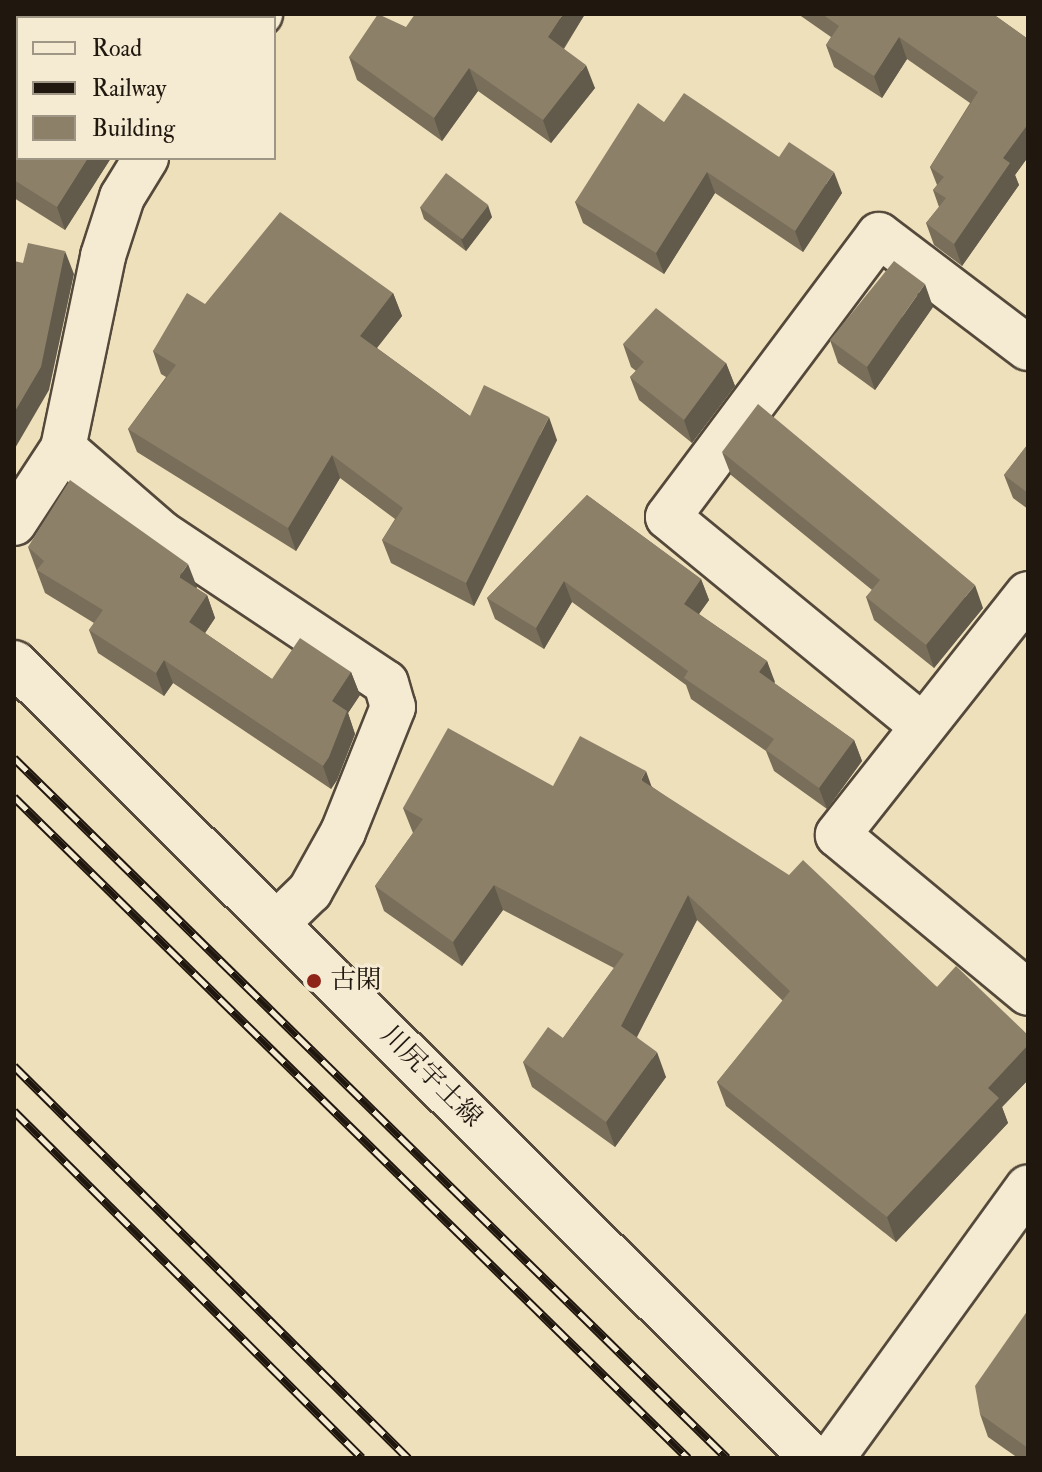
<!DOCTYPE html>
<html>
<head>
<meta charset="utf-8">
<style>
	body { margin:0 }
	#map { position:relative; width:1042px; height:1472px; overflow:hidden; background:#efe0bc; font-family:"IM FELL Double Pica","Noto Serif JP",serif }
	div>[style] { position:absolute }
	.roads { filter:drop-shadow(2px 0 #54493a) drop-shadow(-2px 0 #54493a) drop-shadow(0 2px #54493a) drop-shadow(0 -2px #54493a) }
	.street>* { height:44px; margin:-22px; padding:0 22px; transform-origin:22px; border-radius:22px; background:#f5ebd3 }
	.secondary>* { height:44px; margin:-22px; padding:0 22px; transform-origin:22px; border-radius:22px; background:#f5ebd3 }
	.rail>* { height:9px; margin-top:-4.5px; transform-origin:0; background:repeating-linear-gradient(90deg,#f5ebd3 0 18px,#20170f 0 36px); box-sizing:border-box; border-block:2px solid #20170f }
	.wall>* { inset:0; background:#786e5a }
	.shaded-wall>* { inset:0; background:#625a4a }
	.building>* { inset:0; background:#8c8069; transform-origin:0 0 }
	.dots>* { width:22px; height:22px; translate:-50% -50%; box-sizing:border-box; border:4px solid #f5ebd3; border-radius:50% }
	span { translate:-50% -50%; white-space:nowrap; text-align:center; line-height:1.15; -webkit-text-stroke:6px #f5ebd3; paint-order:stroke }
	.poi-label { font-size:26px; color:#20170f }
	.left { translate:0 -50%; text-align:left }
	.street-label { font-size:26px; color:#20170f }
	.frame { position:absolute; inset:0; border:16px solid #20170f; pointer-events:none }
	.legend { position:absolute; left:16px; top:16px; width:260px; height:144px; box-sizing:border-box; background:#f5ebd3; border:2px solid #a09685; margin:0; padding:10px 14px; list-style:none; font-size:24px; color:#20170f }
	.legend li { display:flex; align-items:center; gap:16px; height:40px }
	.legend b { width:40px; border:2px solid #a09685 }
</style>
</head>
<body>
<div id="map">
	<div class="roads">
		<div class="street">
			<i style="left:256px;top:18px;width:6px;rotate:-45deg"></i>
			<i style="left:63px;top:448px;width:130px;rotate:40.9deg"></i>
			<i style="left:161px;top:533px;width:270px;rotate:33.7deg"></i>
			<i style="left:386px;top:683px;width:25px;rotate:74deg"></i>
			<i style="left:393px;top:707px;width:135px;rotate:111.8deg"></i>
			<i style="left:343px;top:832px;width:68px;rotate:119.2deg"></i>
			<i style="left:310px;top:891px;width:47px;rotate:135.9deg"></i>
			<i style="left:14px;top:523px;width:90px;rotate:-56.8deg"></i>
			<i style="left:63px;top:448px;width:196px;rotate:-78.2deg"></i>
			<i style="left:103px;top:256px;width:62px;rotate:-72.1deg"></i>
			<i style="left:122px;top:197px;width:46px;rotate:-58.4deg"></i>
			<i style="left:1028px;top:594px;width:307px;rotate:128.3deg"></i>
			<i style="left:838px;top:835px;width:247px;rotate:39.7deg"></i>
			<i style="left:920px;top:724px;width:326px;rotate:-140.6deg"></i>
			<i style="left:668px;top:517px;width:352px;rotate:-53.2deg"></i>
			<i style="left:879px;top:235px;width:187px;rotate:37.2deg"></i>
			<i style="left:832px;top:1458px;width:334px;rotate:-54.1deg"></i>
		</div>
		<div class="secondary">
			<i style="left:14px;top:663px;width:1127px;rotate:44.86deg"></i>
		</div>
	</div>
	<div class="rail">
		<i style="left:14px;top:758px;width:999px;rotate:44.47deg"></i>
		<i style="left:14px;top:797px;width:944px;rotate:44.44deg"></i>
		<i style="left:14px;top:1066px;width:556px;rotate:44.85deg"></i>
		<i style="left:14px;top:1111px;width:491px;rotate:44.9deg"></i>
	</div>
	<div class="wall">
		<i style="clip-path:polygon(585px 14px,564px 49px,595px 88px,551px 143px,478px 91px,442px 141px,357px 80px,349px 57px)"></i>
		<i style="clip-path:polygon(798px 14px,993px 14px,1028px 39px,1028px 157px,1015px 175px,1019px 185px,962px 266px,934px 245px,926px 223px,939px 207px,933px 190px,937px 185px,930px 167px,970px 103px,907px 59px,882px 98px,834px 67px,826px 45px,831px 37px)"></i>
		<i style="clip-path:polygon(664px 122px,779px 157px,842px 193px,803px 252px,715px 193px,664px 274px,583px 223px,575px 202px)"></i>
		<i style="clip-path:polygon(14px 131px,111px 158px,65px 230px,14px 198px)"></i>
		<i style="clip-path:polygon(420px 207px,492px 217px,466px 251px,424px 219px)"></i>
		<i style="clip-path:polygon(393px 293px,402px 316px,377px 348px,470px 416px,557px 440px,474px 606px,391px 563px,382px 540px,395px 519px,340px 478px,296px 551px,137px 452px,128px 429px,166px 377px,161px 374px,153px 351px,205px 304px)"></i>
		<i style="clip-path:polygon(933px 307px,875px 390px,838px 363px,830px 340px)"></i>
		<i style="clip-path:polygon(623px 344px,726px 363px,735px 386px,692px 443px,639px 400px,630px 377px,636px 371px,631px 367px)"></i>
		<i style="clip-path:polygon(1028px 444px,1028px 509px,1013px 498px,1004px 475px)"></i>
		<i style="clip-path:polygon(722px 452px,983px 608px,934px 668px,874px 620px,866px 597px,872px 590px,731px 475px)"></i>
		<i style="clip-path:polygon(587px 495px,701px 579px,709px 600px,699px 614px,767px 661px,774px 683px,854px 740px,862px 761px,827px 809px,774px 771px,766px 751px,691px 699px,686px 685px,572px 602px,544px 649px,495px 619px,487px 598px)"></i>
		<i style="clip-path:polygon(28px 547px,197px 587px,196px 588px,207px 595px,215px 618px,205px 633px,272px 679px,351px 672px,360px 695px,348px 713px,355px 734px,337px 780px,331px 789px,173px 683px,164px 696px,98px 653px,89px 630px,94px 623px,45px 593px)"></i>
		<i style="clip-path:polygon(553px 786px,651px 786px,937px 987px,1028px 1035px,1028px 1080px,1002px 1107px,1008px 1123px,896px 1242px,726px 1106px,717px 1082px,783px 1001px,697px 920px,637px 1037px,666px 1077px,615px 1147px,532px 1087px,523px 1062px,563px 1038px,614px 968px,503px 910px,462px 966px,384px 911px,375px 886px,413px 833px,403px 808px)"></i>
		<i style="clip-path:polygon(1028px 1310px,1028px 1458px,1018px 1458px,988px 1437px,980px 1414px)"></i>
	</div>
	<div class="shaded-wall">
		<i style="clip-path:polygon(563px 14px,585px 14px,556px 60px,548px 37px)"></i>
		<i style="clip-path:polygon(899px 37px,907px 59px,882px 98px,874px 76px)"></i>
		<i style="clip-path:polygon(586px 65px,595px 88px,551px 143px,543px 120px)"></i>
		<i style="clip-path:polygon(469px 68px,478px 91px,442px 141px,434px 118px)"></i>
		<i style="clip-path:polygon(1028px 124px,1028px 157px,1015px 175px,1019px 185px,962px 266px,954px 244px,1003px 158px)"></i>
		<i style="clip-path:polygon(88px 158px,111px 158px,65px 230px,57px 207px)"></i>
		<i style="clip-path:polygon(707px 172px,715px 193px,664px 274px,656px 253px)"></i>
		<i style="clip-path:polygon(834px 172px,842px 193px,803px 252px,795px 231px)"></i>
		<i style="clip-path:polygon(488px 205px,492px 217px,466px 251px,461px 239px)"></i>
		<i style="clip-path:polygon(65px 251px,74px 274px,49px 390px,14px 450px,14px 413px)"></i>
		<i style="clip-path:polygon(925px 284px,933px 307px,875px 390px,867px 367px)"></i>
		<i style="clip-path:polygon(393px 293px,402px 316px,368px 359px,360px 336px)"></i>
		<i style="clip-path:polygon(726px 363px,735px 386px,692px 443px,684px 420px)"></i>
		<i style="clip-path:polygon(549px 417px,557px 440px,474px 606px,466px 583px)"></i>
		<i style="clip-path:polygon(332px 455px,340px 478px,296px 551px,288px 528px)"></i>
		<i style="clip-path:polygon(188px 564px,197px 587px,187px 600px,179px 577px)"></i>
		<i style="clip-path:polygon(701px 579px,709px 600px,691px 625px,684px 604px)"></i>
		<i style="clip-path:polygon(564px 581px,572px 602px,544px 649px,536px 628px)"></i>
		<i style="clip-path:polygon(975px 585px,983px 608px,934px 668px,926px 645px)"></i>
		<i style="clip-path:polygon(207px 595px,215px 618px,197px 645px,189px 622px)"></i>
		<i style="clip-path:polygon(164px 660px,173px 683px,164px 696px,156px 673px)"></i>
		<i style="clip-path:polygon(767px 661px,775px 682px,767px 693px,759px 672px)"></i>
		<i style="clip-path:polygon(351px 672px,360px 695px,348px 713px,355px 734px,337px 780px,331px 789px,323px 766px,332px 701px)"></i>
		<i style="clip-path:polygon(854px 740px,862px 761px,827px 809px,819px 788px)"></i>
		<i style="clip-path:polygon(646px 771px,655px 796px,641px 780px)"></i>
		<i style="clip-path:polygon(494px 885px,503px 910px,462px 966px,453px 942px)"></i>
		<i style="clip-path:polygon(688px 895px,697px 920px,630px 1050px,621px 1026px)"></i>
		<i style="clip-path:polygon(1028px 1045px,1028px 1080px,1002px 1107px,1008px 1123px,896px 1242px,887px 1217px,988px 1088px)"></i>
		<i style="clip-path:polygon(657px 1052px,666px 1077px,615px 1147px,606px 1122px)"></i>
	</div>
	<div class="building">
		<i style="clip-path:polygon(378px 14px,406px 27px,415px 14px,563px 14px,548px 37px,586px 65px,543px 120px,469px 68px,434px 118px,349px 57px)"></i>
		<i style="clip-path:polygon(822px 14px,993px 14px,1028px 39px,1028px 124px,1003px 158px,1010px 163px,954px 244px,926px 223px,946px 198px,933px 190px,944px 177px,930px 167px,978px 92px,899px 37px,874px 76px,826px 45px,839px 26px)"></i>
		<i style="clip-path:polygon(684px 93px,779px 157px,789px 142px,834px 172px,795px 231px,707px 172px,656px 253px,575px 202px,638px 103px,664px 122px)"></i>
		<i style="clip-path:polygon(18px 125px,18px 158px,88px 158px,57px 207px,14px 180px,14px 131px)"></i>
		<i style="left:446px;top:173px;width:53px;height:43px;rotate:37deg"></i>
		<i style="clip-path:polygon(280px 212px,393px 293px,360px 336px,470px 416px,484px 385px,549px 417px,466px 583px,382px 540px,403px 508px,332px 455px,288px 528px,128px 429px,176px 365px,153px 351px,187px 293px,205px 304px)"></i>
		<i style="clip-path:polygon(28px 243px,65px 251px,41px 367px,14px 413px,14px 261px,23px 263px)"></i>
		<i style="clip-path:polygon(894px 261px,925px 284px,867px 367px,830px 340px)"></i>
		<i style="clip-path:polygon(656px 308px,726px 363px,684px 420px,630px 377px,644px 362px,623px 344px)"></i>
		<i style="clip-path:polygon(758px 404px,975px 585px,926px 645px,866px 597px,880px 580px,722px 452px)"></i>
		<i style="clip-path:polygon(1028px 444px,1028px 493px,1004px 475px)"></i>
		<i style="clip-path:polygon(70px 480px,188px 564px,179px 577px,207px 595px,189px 622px,272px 679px,300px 638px,351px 672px,332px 701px,347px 711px,329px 757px,323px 766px,164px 660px,156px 673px,89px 630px,103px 610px,37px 570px,44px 561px,28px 547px)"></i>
		<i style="clip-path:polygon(587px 495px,701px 579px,684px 604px,767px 661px,759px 672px,854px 740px,819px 788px,766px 750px,774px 739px,684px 678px,688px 671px,564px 581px,536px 628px,487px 598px)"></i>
		<i style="clip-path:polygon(448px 728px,553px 786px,580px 736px,646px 771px,641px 780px,789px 875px,803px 860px,937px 987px,956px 966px,1028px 1035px,1028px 1045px,988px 1088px,999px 1098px,887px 1217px,717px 1082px,790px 991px,688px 895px,621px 1026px,657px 1052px,606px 1122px,523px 1062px,548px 1027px,563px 1038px,624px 954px,494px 885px,453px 942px,375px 886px,423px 819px,403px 808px)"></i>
		<i style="clip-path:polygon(1028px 1310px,1028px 1448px,980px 1414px,975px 1386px)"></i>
	</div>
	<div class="dots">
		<i style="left:314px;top:981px;background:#8f2418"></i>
	</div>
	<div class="poi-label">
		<span class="left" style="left:330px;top:981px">古閑</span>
	</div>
	<div class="street-label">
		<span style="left:431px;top:1077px;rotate:45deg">川尻宇土線</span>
	</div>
	<div class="frame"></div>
	<ul class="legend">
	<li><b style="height:10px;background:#f5ebd3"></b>Road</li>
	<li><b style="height:10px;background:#20170f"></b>Railway</li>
	<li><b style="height:22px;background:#8c8069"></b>Building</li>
	</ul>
</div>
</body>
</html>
